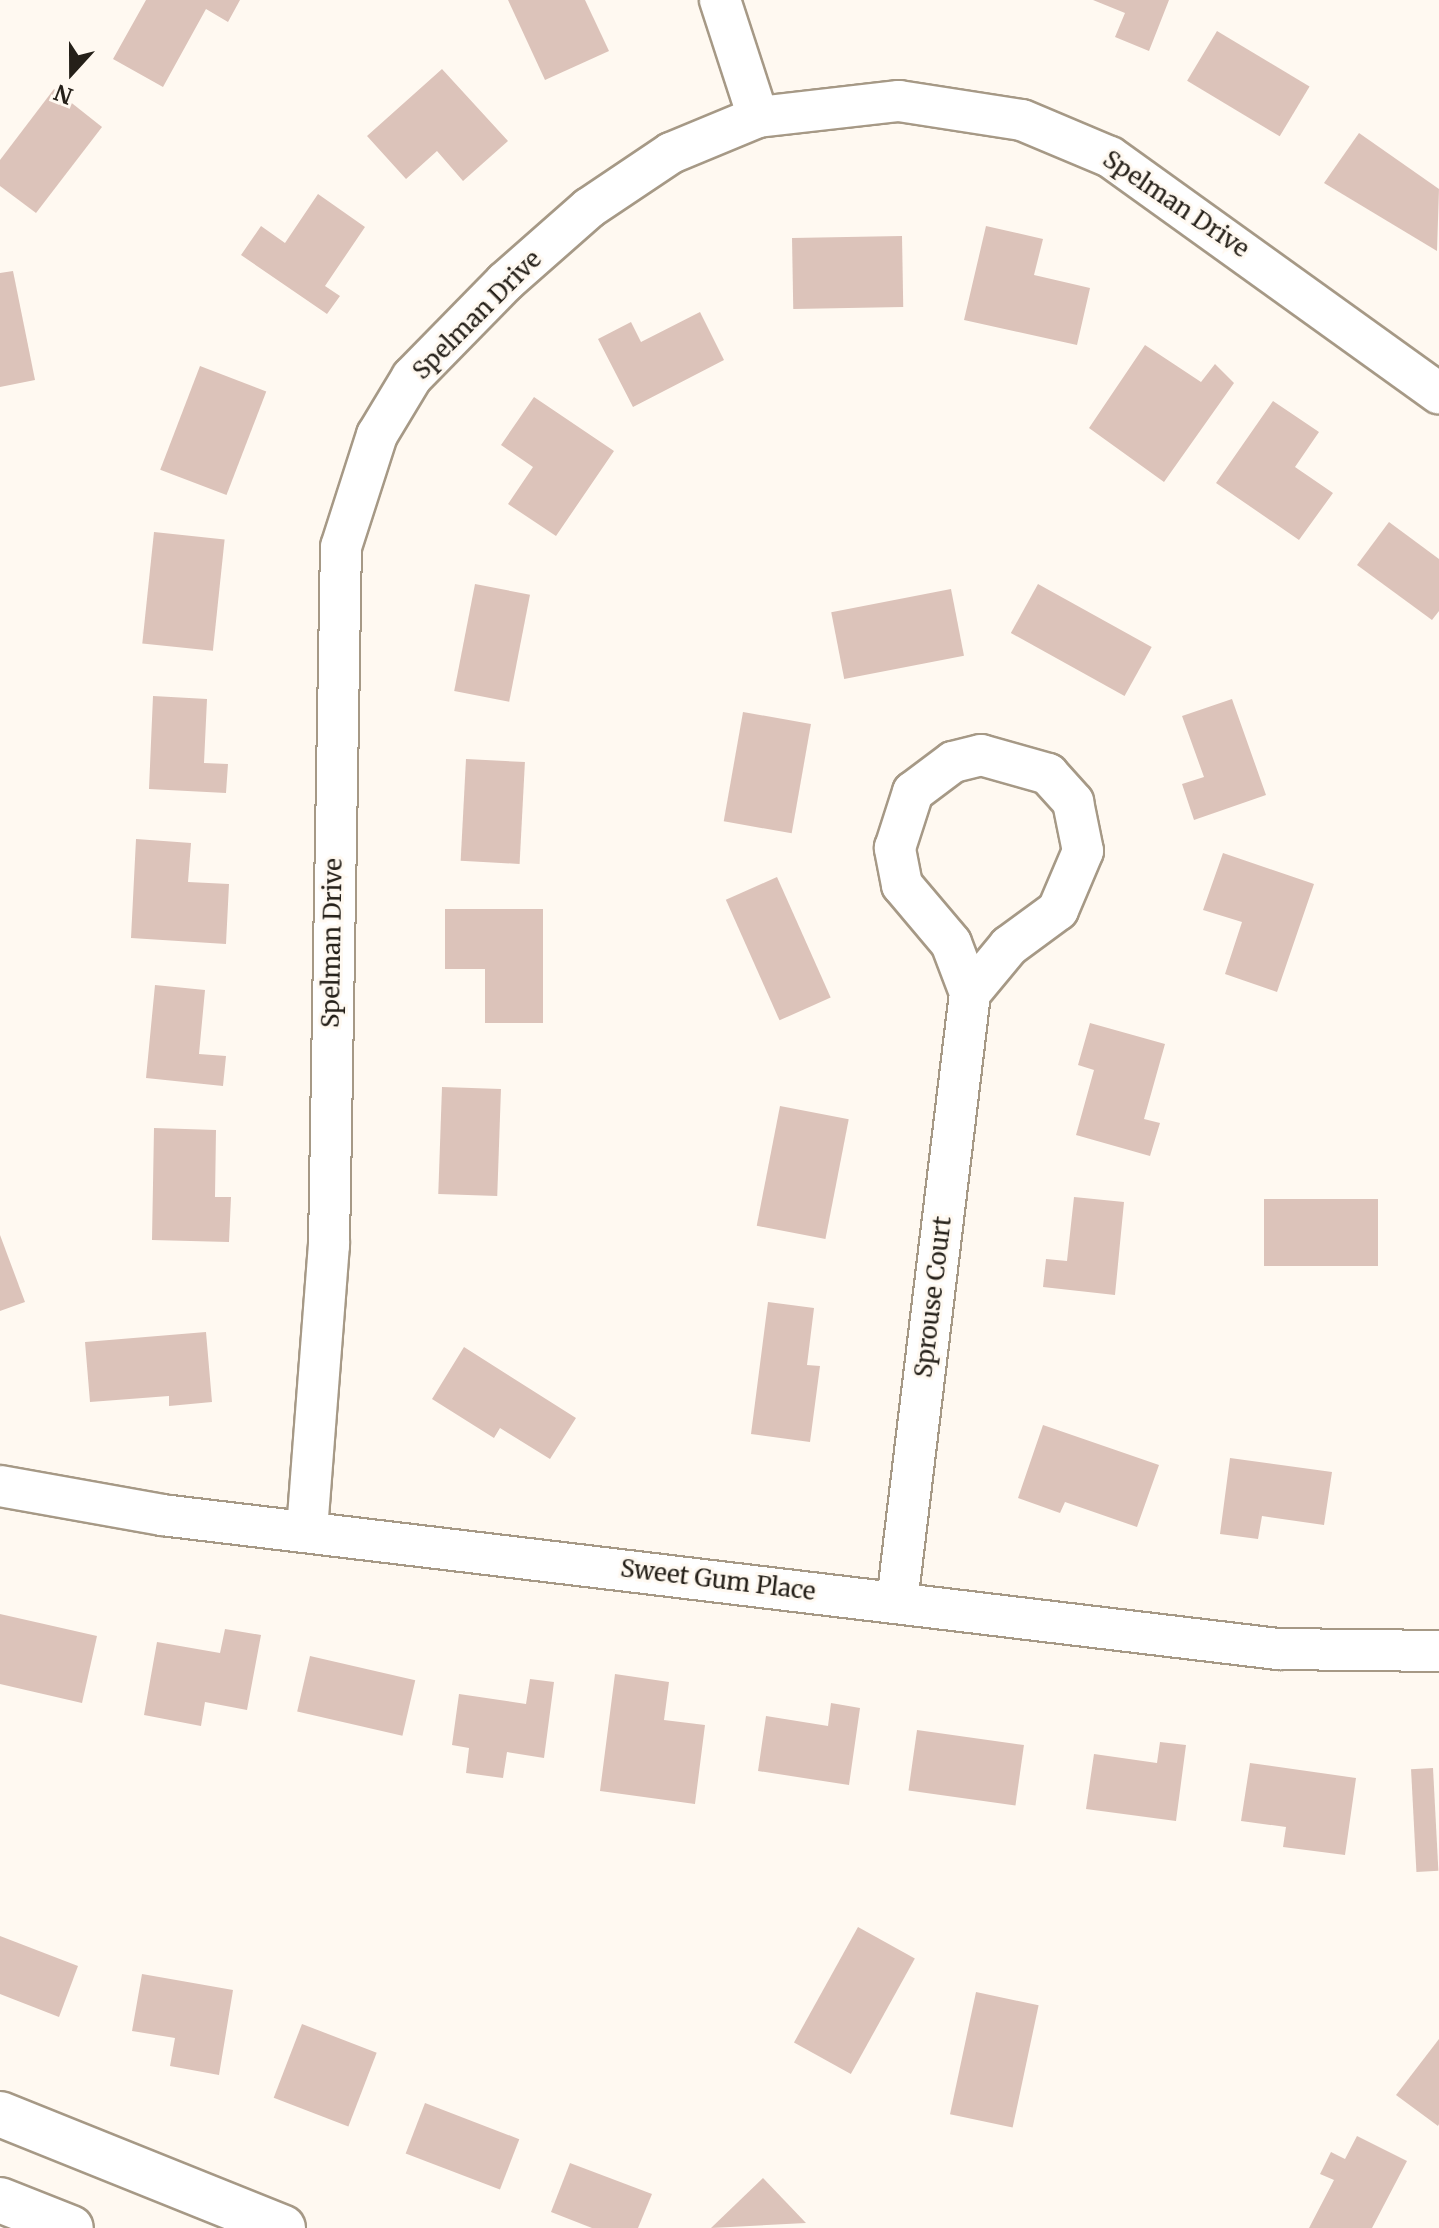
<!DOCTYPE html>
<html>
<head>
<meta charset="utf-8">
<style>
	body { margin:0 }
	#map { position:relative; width:1439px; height:2228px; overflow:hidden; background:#fff9f1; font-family:Merriweather,serif }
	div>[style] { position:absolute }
	.building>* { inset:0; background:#dcc3ba; transform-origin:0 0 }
	.roads { filter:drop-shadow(2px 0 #a69986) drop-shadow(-2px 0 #a69986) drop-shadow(0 2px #a69986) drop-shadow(0 -2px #a69986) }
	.street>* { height:40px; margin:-20px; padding:0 20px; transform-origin:20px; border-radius:20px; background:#fff }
	.secondary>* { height:44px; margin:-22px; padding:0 22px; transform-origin:22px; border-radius:22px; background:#fff }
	span { translate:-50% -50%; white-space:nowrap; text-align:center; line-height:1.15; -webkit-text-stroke:6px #fff9f1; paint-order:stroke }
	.street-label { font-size:24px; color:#252019 }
	.north { position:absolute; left:32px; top:32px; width:80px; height:80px; -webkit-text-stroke:6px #fff9f1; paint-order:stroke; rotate:201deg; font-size:22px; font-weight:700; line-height:32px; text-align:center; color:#252019 }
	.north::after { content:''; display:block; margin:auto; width:28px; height:36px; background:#252019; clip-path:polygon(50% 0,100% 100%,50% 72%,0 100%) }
</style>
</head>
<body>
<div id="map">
	<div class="building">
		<i style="clip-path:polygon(146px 0,240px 0,228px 22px,206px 9px,163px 87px,113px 59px)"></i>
		<i style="clip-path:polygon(508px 0,585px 0,609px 51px,545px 80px)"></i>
		<i style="clip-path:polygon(1093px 0,1169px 0,1149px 51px,1115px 37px,1125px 13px)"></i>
		<i style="left:1217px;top:31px;width:108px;height:58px;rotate:31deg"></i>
		<i style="clip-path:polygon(442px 69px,508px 141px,463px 181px,437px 151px,406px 179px,367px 136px)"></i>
		<i style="clip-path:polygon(54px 89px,102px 127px,36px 213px,0 186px,0 160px)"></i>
		<i style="clip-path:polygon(1359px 133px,1439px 189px,1437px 251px,1324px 183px)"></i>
		<i style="clip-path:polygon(318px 194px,365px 227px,325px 286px,340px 296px,327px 314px,241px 255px,261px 226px,285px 243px)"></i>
		<i style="clip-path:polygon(986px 226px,1043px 239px,1034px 275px,1090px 288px,1077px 345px,964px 320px)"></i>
		<i style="left:902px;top:236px;width:71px;height:110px;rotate:89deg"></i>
		<i style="clip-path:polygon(13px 271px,35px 380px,0 387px,0 273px)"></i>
		<i style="clip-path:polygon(700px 312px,724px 360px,633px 407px,598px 339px,631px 322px,641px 342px)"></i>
		<i style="clip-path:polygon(1145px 345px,1201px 382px,1215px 364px,1234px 383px,1164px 482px,1089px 428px)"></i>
		<i style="left:200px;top:366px;width:71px;height:111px;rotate:21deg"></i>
		<i style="clip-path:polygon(534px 397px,614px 451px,556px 536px,508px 504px,533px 467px,501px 445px)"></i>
		<i style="clip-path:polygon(1273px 401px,1319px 432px,1295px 467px,1333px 493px,1299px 540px,1216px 483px)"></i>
		<i style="clip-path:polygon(1389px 522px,1439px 559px,1439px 611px,1432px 620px,1357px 565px)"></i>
		<i style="left:154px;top:532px;width:71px;height:112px;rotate:6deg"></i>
		<i style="left:475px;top:584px;width:56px;height:109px;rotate:11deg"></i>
		<i style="left:1038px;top:584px;width:130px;height:56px;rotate:29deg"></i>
		<i style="left:951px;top:589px;width:68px;height:122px;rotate:79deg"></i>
		<i style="clip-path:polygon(153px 696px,207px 699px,204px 763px,228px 764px,226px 793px,149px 789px)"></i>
		<i style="clip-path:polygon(1232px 699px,1266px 795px,1194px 820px,1182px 784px,1204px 777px,1182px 716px)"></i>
		<i style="left:743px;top:712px;width:69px;height:111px;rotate:10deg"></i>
		<i style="left:466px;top:759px;width:59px;height:102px;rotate:3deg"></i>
		<i style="clip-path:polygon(136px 839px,191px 843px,188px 882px,229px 884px,226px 944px,131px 938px)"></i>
		<i style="clip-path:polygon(1223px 853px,1314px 884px,1277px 992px,1225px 974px,1242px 922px,1203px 910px)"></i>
		<i style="left:777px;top:877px;width:132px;height:56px;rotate:66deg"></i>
		<i style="clip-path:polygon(445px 909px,543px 909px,543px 1023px,485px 1023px,485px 969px,445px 969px)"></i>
		<i style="clip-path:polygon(155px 985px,205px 990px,199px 1054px,226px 1056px,223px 1086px,146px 1078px)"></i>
		<i style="clip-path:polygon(1090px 1023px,1165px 1044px,1144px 1119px,1160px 1123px,1150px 1156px,1076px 1135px,1094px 1070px,1078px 1065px)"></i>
		<i style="left:442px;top:1087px;width:59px;height:107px;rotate:2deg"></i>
		<i style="left:780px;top:1106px;width:70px;height:122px;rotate:11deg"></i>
		<i style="clip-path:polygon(154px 1128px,216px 1130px,215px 1197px,231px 1197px,229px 1242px,152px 1240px)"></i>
		<i style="clip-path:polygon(1074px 1197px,1124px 1202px,1115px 1295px,1043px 1287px,1046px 1259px,1067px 1261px)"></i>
		<i style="left:1378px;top:1199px;width:67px;height:114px;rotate:90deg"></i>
		<i style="clip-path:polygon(0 1235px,25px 1302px,0 1311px)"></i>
		<i style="clip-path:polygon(768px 1302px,814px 1308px,807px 1365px,820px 1366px,810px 1442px,751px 1434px)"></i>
		<i style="clip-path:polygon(206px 1332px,212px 1402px,169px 1406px,169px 1396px,90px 1402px,85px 1342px)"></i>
		<i style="clip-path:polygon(464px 1347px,576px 1418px,550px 1459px,500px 1428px,494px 1438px,432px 1399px)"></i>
		<i style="clip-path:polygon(1043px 1425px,1159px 1465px,1137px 1527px,1065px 1502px,1060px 1513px,1018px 1498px)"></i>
		<i style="clip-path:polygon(1230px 1458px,1332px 1472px,1324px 1525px,1262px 1516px,1258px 1539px,1220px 1534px)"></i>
		<i style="clip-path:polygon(0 1614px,97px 1636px,82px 1703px,0 1684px)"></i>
		<i style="clip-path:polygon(225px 1629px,261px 1635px,247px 1710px,205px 1702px,201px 1726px,144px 1715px,157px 1642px,220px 1653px)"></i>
		<i style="left:310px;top:1656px;width:108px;height:57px;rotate:13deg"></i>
		<i style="clip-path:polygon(615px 1674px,669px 1682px,664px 1720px,705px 1725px,695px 1804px,600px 1791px)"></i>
		<i style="clip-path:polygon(530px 1679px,554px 1682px,544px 1758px,507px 1752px,503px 1778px,466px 1773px,469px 1748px,452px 1745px,459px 1694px,526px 1704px)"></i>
		<i style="clip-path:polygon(831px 1703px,860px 1708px,849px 1785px,758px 1771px,766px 1716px,828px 1726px)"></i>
		<i style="left:917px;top:1730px;width:108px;height:61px;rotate:8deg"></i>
		<i style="clip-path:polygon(1160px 1742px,1186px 1745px,1176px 1821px,1086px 1809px,1094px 1754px,1157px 1763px)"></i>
		<i style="clip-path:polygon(1250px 1763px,1356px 1778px,1345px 1855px,1283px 1847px,1286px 1827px,1241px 1821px)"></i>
		<i style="left:1433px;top:1768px;width:103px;height:22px;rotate:87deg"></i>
		<i style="left:858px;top:1927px;width:65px;height:132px;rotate:29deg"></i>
		<i style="clip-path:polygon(0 1936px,78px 1966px,59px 2017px,0 1994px)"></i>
		<i style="clip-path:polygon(142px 1974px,233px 1990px,219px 2075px,170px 2066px,175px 2038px,132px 2031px)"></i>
		<i style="left:976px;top:1992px;width:64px;height:125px;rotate:12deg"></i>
		<i style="left:302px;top:2024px;width:80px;height:79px;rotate:21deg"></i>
		<i style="clip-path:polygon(1439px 2039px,1439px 2124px,1438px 2126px,1396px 2095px)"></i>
		<i style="left:425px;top:2103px;width:101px;height:54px;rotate:21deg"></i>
		<i style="clip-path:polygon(1357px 2136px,1407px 2161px,1372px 2228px,1309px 2228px,1334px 2180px,1320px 2174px,1331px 2152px,1345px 2159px)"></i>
		<i style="clip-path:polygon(570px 2163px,652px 2194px,638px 2228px,592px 2228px,551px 2212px)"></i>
		<i style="clip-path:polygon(763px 2178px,806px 2223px,711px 2228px)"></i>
	</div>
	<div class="roads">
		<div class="street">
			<i style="left:720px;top:0;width:123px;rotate:72deg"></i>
			<i style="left:981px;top:755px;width:70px;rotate:15.8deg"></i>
			<i style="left:1048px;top:774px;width:38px;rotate:48deg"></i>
			<i style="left:1073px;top:802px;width:50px;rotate:78.5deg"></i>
			<i style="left:1083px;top:851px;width:64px;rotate:113deg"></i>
			<i style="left:1058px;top:910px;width:61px;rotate:143.7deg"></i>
			<i style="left:1009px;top:946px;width:61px;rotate:129.7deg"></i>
			<i style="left:970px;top:993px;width:53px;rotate:-110.8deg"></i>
			<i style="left:951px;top:943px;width:76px;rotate:-130.2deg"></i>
			<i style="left:902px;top:885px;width:38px;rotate:-101deg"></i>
			<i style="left:895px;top:848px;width:59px;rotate:-72.2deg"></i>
			<i style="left:913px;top:792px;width:50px;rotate:-36.9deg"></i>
			<i style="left:953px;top:762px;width:29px;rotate:-14deg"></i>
			<i style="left:0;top:1486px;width:165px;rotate:10.1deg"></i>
			<i style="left:162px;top:1515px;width:1124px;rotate:6.85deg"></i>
			<i style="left:1278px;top:1649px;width:161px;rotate:0.7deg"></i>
			<i style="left:307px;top:1530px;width:286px;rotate:-85.6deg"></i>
			<i style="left:329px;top:1245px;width:698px;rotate:-89.02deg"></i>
			<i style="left:341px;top:547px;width:118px;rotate:-72.2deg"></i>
			<i style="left:377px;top:435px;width:68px;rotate:-58.9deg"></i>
			<i style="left:412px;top:377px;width:133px;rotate:-45.6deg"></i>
			<i style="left:505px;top:282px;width:112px;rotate:-41.4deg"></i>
			<i style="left:589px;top:208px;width:99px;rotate:-33.9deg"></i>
			<i style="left:671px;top:153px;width:94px;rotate:-22.5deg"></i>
			<i style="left:758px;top:117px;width:142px;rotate:-6.5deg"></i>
			<i style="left:899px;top:101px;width:124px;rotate:8.8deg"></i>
			<i style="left:1022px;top:120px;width:95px;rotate:22.8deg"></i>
			<i style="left:1110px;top:157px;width:405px;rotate:35.7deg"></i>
			<i style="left:897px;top:1602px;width:613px;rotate:-83.16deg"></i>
		</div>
		<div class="secondary">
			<i style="left:0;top:2114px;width:305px;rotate:21.9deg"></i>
			<i style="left:0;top:2200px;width:76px;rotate:21.5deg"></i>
		</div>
	</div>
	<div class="street-label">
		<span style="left:1176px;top:204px;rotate:34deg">Spelman Drive</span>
		<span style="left:477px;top:315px;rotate:-45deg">Spelman Drive</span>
		<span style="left:332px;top:943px;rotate:-89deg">Spelman Drive</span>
		<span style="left:933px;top:1297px;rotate:-83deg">Sprouse Court</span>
		<span style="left:718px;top:1580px;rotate:7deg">Sweet Gum Place</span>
	</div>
	<div class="north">N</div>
</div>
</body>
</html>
